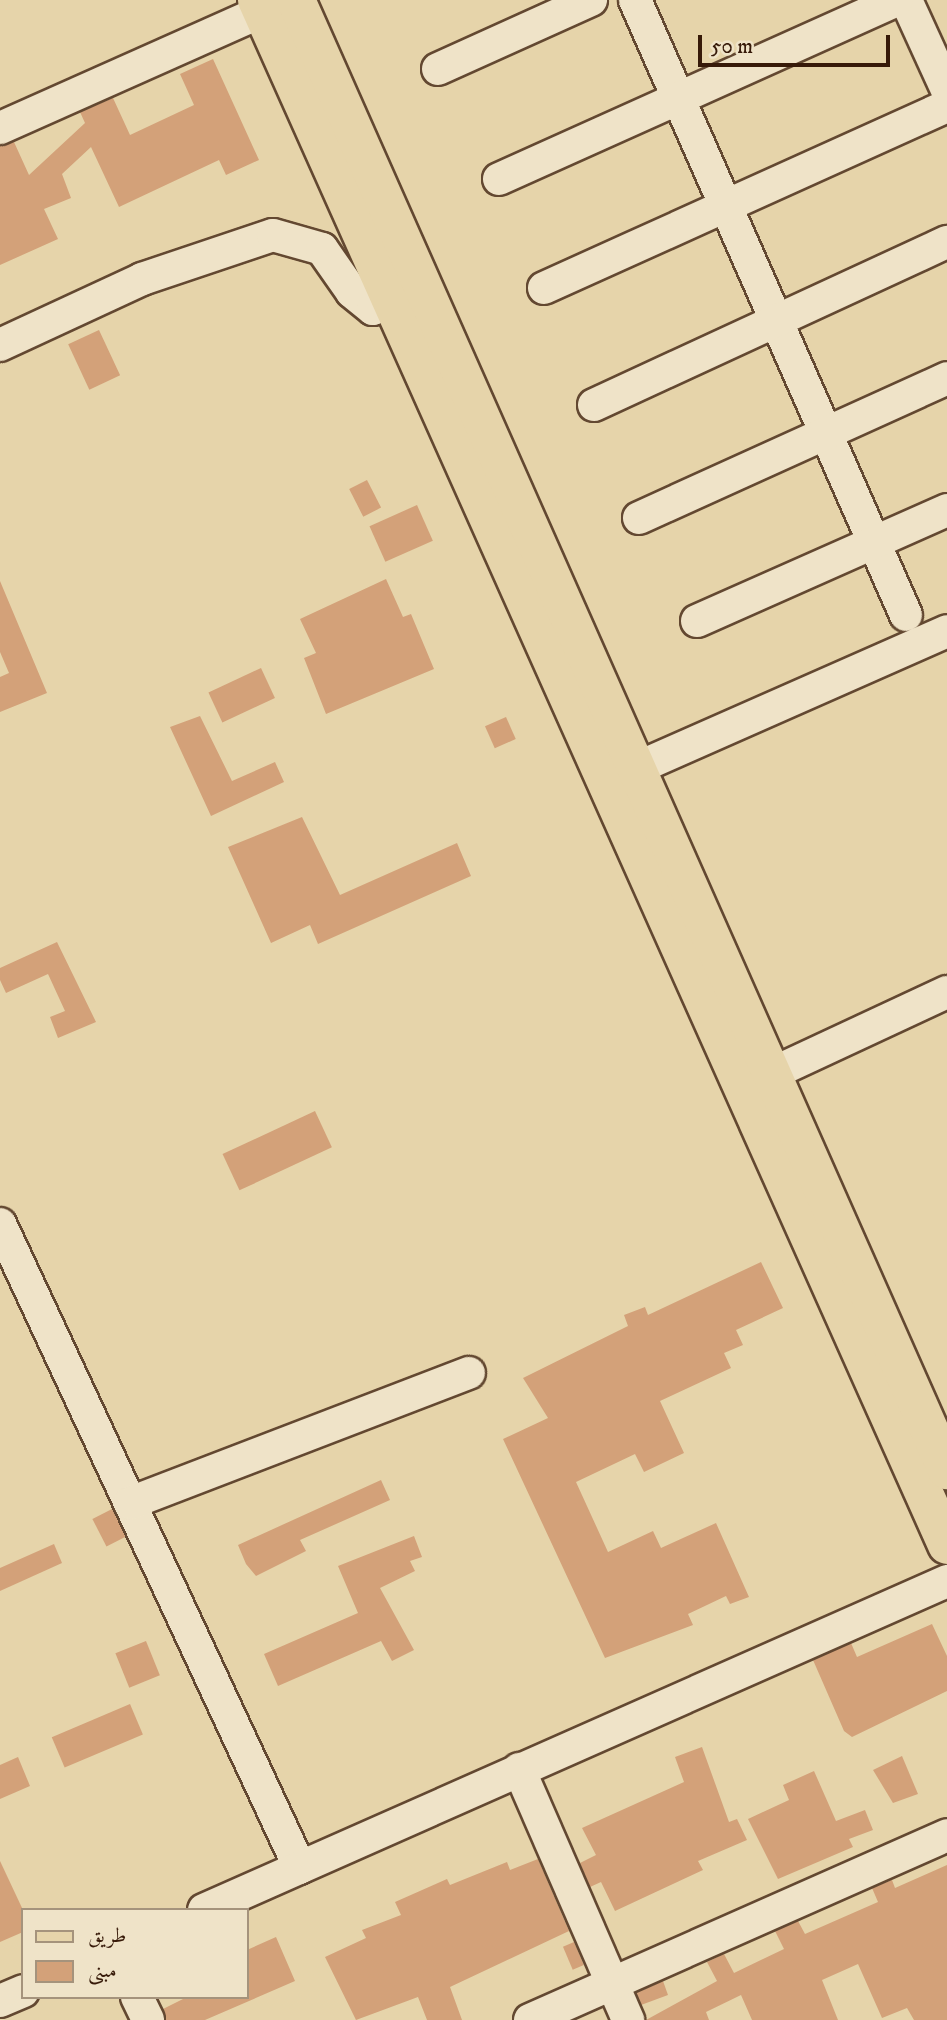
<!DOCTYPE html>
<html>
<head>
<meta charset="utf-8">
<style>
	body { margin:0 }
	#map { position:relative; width:947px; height:2020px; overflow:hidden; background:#e6d4aa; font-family:"IM FELL DW Pica",Amiri,serif }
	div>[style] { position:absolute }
	.building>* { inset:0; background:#d3a179; transform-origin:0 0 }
	.roads { filter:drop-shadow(2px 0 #634831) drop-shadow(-2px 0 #634831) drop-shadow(0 2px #634831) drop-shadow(0 -2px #634831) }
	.minor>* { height:32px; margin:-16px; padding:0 16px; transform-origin:16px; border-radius:16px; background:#efe3c8 }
	.major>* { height:38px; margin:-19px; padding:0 19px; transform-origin:19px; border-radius:19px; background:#e6d4aa }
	span { translate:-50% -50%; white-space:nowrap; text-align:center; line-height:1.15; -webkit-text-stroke:5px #efe3c8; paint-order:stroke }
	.legend { position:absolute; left:21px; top:1908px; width:228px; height:91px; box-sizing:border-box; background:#efe3c8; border:2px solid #a5937c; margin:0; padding:9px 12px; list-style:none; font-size:21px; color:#371a09 }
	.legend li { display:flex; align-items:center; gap:14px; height:35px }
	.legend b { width:35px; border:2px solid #a5937c }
	.scale { position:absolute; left:698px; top:35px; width:192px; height:32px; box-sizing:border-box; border:4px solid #371a09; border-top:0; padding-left:9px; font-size:21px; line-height:24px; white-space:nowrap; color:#371a09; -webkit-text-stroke:5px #efe3c8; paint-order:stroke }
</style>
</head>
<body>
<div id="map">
	<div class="building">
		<i style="clip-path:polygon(213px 59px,259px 160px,226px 175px,219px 160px,119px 207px,91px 147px,62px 174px,71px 198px,44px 209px,58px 239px,0 265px,0 146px,14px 142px,29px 175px,85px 123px,80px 112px,113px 98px,130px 135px,194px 105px,180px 74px)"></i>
		<i style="left:99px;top:330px;width:50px;height:34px;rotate:65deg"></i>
		<i style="left:367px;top:480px;width:31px;height:20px;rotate:63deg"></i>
		<i style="left:417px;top:505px;width:39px;height:52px;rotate:66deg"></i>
		<i style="clip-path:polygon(386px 579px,403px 617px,411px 614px,434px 669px,326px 714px,304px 658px,316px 653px,300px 619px)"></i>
		<i style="clip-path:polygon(0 581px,47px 693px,0 712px,0 677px,9px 673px,0 652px)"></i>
		<i style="left:261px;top:668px;width:33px;height:58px;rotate:65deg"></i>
		<i style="clip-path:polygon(200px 716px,232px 781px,275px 762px,284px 782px,211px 816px,170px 727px)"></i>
		<i style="left:506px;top:717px;width:24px;height:23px;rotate:66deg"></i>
		<i style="clip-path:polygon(302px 817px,340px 895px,457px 843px,471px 876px,318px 944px,310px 925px,271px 943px,228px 847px)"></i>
		<i style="clip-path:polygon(57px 942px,96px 1022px,58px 1038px,50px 1017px,65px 1011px,48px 974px,6px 993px,0 980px,0 968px)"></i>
		<i style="left:315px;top:1111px;width:40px;height:102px;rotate:65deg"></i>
		<i style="clip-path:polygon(761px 1262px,783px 1308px,736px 1330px,743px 1345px,724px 1353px,731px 1368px,660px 1401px,684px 1453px,644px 1472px,635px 1454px,576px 1482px,608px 1552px,653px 1531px,661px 1548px,716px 1523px,749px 1597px,730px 1604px,726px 1596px,688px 1614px,693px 1625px,605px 1658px,503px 1439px,548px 1418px,523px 1378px,628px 1326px,624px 1315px,645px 1307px,648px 1315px)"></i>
		<i style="clip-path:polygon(381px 1480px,390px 1500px,300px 1540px,306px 1551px,256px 1576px,246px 1564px,238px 1545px)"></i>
		<i style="left:112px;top:1509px;width:31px;height:22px;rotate:63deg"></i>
		<i style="clip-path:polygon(414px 1536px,422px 1557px,410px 1561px,415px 1571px,380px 1588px,414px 1650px,392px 1661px,381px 1641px,278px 1686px,264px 1654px,358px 1613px,338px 1566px)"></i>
		<i style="clip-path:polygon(54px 1544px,62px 1563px,0 1591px,0 1568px)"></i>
		<i style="clip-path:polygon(932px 1624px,947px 1656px,947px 1691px,852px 1737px,844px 1731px,813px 1660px,851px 1643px,857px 1657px)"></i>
		<i style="left:146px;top:1641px;width:37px;height:33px;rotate:68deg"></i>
		<i style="left:130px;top:1704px;width:33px;height:85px;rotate:67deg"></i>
		<i style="clip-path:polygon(702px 1747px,729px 1822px,737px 1819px,747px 1840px,698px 1861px,703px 1870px,615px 1911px,601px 1882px,590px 1887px,580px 1863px,596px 1855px,582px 1828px,684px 1782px,675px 1757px)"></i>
		<i style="clip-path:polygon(902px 1756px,918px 1794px,893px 1803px,873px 1770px)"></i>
		<i style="clip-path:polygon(18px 1757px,30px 1786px,0 1799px,0 1765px)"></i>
		<i style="clip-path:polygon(814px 1771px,836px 1821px,865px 1810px,873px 1830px,849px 1839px,853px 1847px,778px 1879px,748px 1819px,789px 1800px,783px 1785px)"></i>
		<i style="clip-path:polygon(538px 1859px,569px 1931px,450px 1987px,462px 2020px,427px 2020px,418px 1997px,356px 2020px,325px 1957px,366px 1938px,362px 1930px,401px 1915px,395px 1902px,447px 1879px,450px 1885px,507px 1862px,510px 1870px)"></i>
		<i style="clip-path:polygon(0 1861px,23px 1910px,23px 1932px,0 1942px)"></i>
		<i style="clip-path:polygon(947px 1865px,947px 2020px,914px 2020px,907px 2008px,882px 2018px,858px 1964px,822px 1980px,838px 2020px,752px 2020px,741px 1995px,706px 2012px,709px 2020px,646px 2020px,717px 1981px,707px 1962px,724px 1954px,734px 1973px,784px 1949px,775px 1931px,798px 1921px,805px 1934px,878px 1902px,872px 1888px,892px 1880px,895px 1888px)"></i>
		<i style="clip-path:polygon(276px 1937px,295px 1981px,205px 2020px,166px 2020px,163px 2009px,187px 1997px,247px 1997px,247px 1950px)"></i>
		<i style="left:574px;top:1942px;width:25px;height:12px;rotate:67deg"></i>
		<i style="clip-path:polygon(663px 1981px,668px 1995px,641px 2005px,636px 1993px)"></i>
	</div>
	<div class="roads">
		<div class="minor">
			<i style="left:635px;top:0;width:672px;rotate:66.22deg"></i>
			<i style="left:906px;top:0;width:99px;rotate:65.5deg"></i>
			<i style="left:438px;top:69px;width:168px;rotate:-24.3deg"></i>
			<i style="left:0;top:128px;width:288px;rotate:-24deg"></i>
			<i style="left:499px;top:179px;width:436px;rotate:-24.2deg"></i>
			<i style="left:544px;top:288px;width:442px;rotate:-24.3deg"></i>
			<i style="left:0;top:345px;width:157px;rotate:-24.9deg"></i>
			<i style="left:142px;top:279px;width:138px;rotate:-18.6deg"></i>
			<i style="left:273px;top:235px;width:51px;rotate:15.9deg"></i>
			<i style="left:322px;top:249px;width:52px;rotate:55.1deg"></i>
			<i style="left:352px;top:292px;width:27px;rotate:39deg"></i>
			<i style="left:373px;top:309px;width:42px;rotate:-24.1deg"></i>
			<i style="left:594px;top:405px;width:389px;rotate:-24.8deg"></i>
			<i style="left:639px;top:518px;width:338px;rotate:-24.4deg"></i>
			<i style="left:697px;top:621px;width:274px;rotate:-23.9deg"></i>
			<i style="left:637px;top:768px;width:339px;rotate:-23.8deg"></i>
			<i style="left:771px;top:1074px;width:194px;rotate:-25deg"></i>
			<i style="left:0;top:1224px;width:710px;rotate:65.02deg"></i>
			<i style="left:130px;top:1503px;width:363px;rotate:-21deg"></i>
			<i style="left:519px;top:1769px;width:274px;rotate:66.5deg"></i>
			<i style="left:204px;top:1910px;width:813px;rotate:-23.88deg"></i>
			<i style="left:137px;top:1997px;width:25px;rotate:64deg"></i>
			<i style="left:0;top:2001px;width:25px;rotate:-23deg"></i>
			<i style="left:530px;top:2020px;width:456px;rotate:-23.9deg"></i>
		</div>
		<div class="major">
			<i style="left:257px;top:0;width:1692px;rotate:65.93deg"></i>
			<i style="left:296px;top:0;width:1608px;rotate:66.11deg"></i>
		</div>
	</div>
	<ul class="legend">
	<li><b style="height:9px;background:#e6d4aa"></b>طريق</li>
	<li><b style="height:19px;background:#d3a179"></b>مبنى</li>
	</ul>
	<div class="scale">50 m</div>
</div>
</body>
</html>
